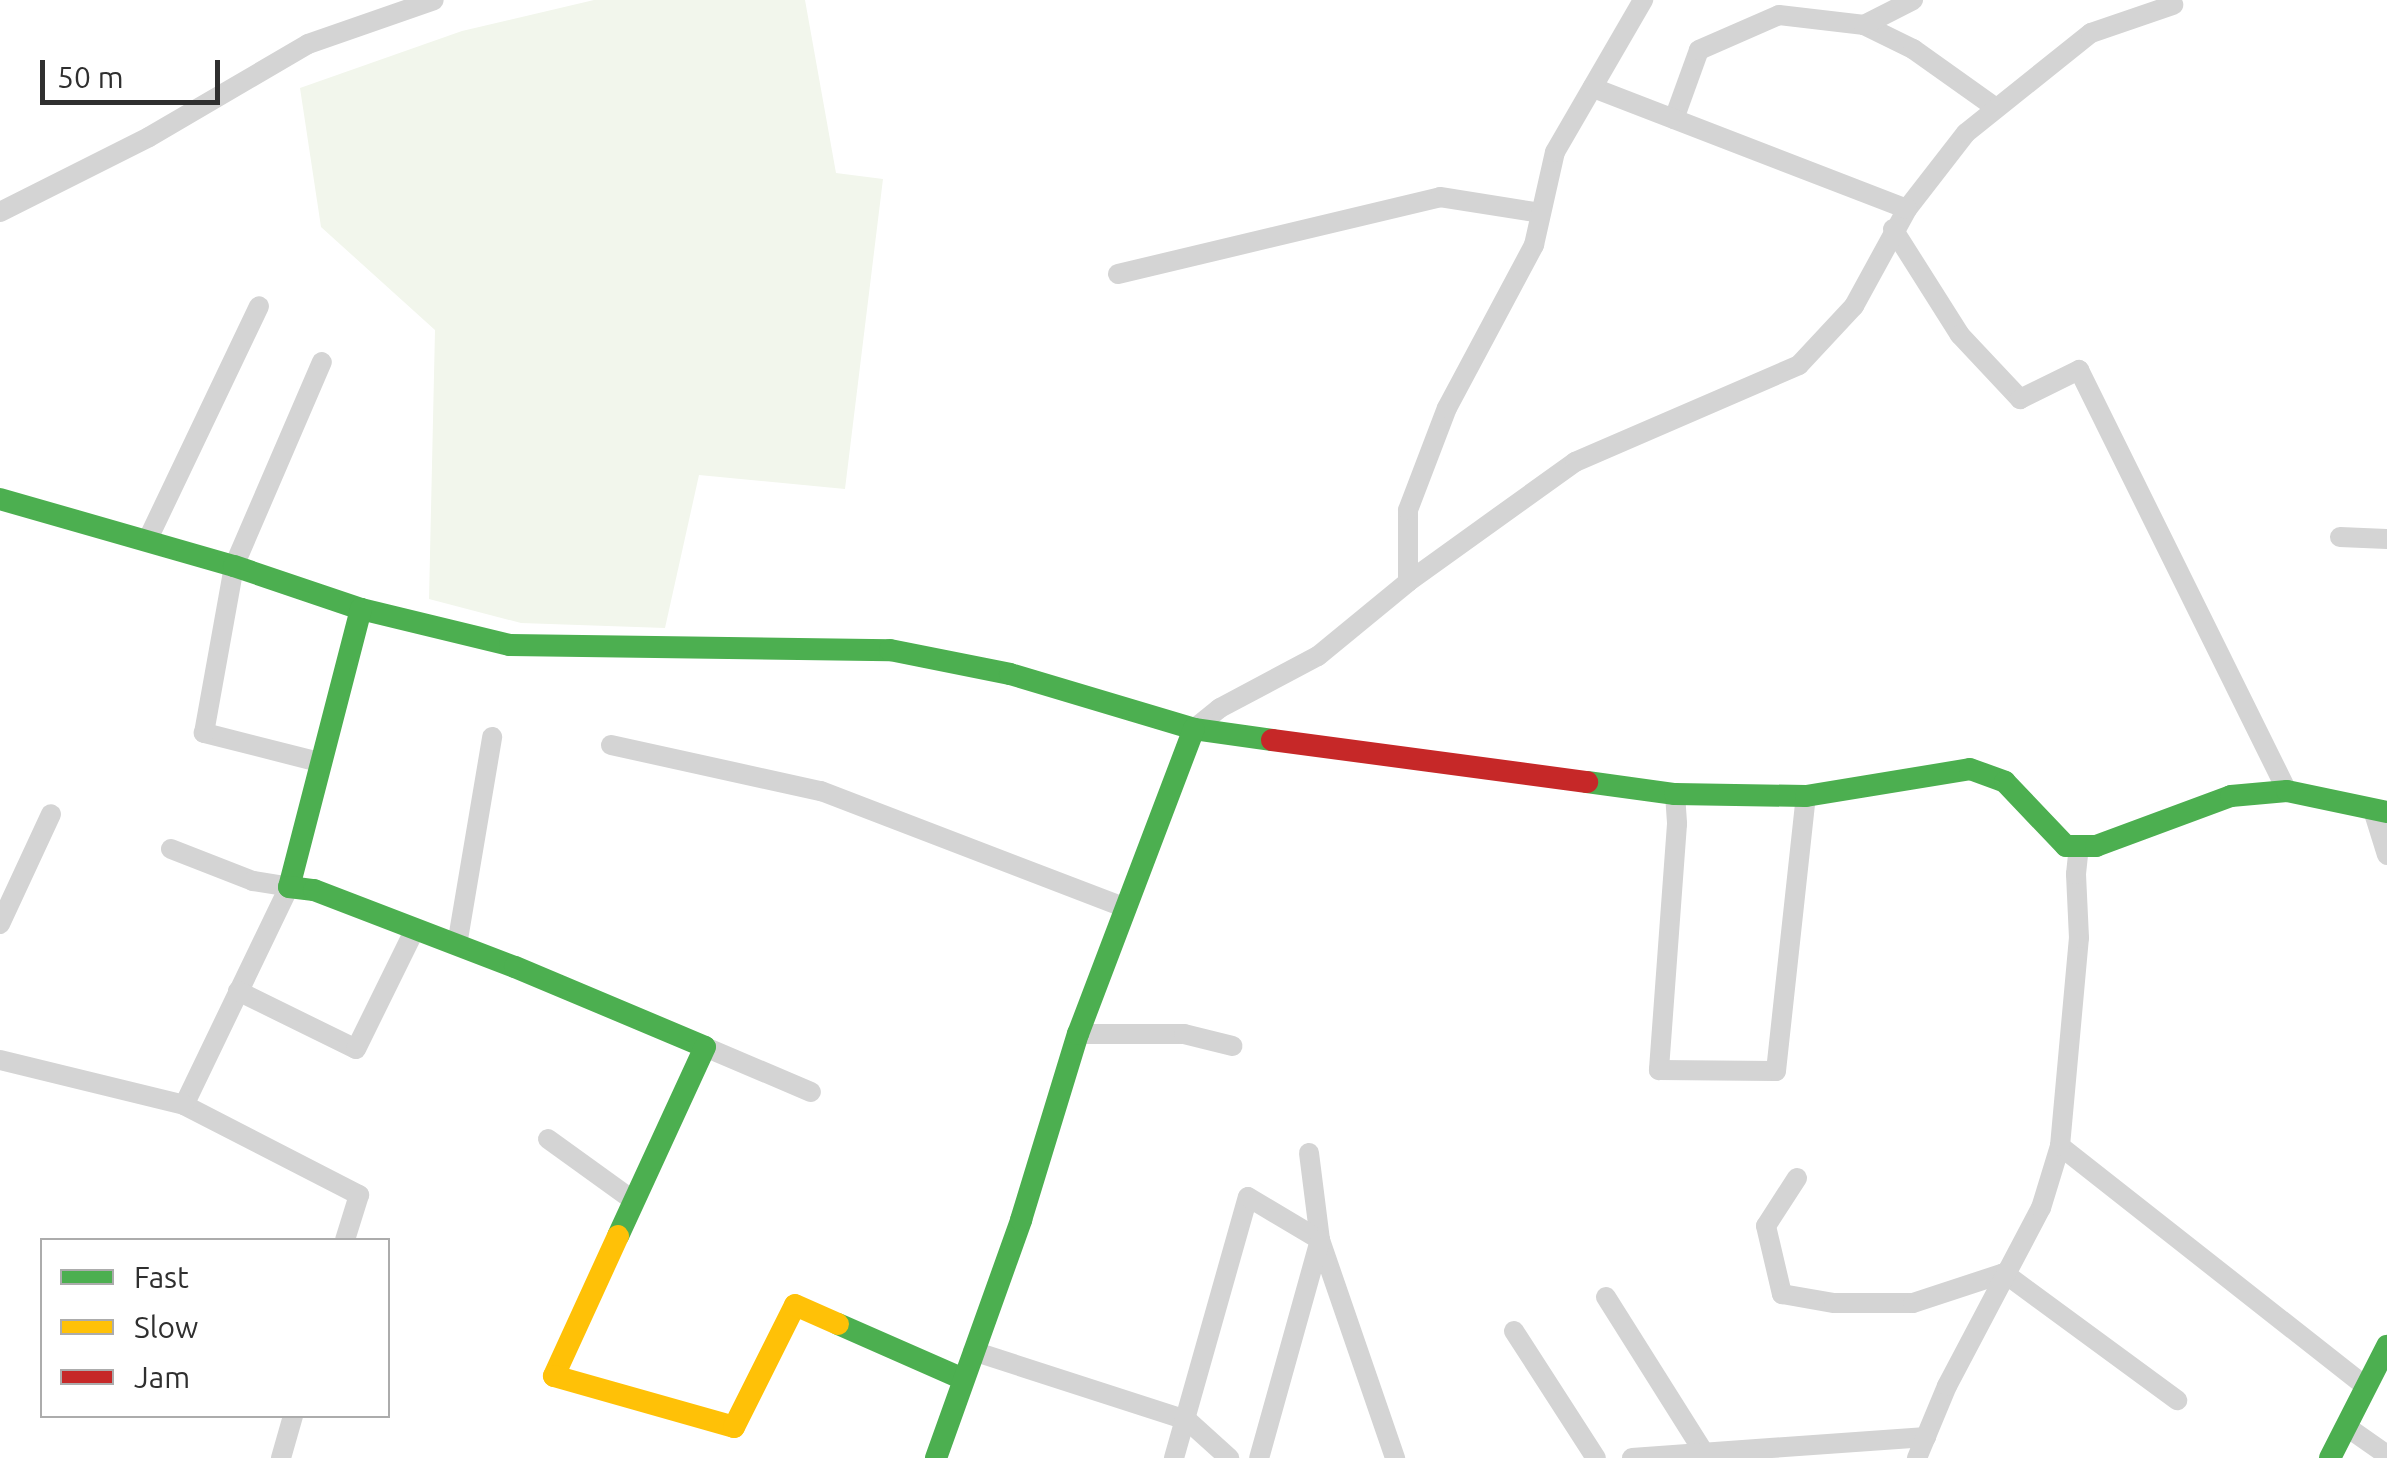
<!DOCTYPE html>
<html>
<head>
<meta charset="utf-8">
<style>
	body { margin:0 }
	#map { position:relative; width:2387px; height:1458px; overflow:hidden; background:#fff; font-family:Ubuntu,sans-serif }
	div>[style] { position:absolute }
	.green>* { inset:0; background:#f2f6ec }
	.street>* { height:20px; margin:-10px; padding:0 10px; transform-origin:10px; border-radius:10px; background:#d4d4d4 }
	.fast>* { height:22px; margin:-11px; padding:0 11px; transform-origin:11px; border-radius:11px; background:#4caf50 }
	.slow>* { height:22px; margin:-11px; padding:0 11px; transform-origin:11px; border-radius:11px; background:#ffc107 }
	.jam>* { height:22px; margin:-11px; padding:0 11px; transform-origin:11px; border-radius:11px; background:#c62828 }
	span { translate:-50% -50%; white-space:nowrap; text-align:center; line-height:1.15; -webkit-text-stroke:10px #fff; paint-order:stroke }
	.legend { position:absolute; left:40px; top:1238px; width:350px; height:180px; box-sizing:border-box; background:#fff; border:2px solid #acacac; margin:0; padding:12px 18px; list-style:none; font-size:30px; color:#2f2f2f }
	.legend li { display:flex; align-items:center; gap:20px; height:50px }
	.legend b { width:50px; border:2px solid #acacac }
	.scale { position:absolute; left:40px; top:60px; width:180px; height:45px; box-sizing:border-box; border:5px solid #2f2f2f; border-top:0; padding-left:12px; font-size:30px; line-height:35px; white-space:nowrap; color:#2f2f2f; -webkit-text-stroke:8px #fff; paint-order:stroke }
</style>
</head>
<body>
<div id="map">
	<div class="green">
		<i style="clip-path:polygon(594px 0,805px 0,836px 173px,883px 179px,845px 489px,699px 475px,665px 628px,521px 623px,429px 599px,435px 330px,321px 227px,300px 88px,462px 31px)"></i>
	</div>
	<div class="street">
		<i style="left:1864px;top:25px;width:55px;rotate:26.1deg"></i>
		<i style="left:1913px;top:49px;width:102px;rotate:35.4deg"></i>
		<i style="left:1674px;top:119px;width:73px;rotate:-70.1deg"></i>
		<i style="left:1699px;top:50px;width:87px;rotate:-23.6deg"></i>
		<i style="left:1779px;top:15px;width:86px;rotate:6.7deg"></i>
		<i style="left:1864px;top:25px;width:55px;rotate:-27deg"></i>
		<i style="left:1907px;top:209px;width:96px;rotate:-52.2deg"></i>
		<i style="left:1966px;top:133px;width:160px;rotate:-38.7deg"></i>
		<i style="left:2091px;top:33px;width:87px;rotate:-18.9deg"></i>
		<i style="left:0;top:212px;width:167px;rotate:-26.7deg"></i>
		<i style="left:149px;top:137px;width:184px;rotate:-30.3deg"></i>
		<i style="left:308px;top:44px;width:133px;rotate:-19.2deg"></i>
		<i style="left:1893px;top:229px;width:125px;rotate:57.7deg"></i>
		<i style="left:1960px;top:335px;width:88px;rotate:46.8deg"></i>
		<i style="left:2020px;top:399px;width:66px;rotate:-26.2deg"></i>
		<i style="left:2079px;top:370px;width:470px;rotate:63.7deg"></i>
		<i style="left:1118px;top:274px;width:331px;rotate:-13.4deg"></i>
		<i style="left:1440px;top:197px;width:102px;rotate:9deg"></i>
		<i style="left:2340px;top:537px;width:47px;rotate:2.4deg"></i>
		<i style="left:147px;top:541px;width:260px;rotate:-64.5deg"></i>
		<i style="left:1408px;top:582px;width:206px;rotate:-35.7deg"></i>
		<i style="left:1575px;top:462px;width:244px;rotate:-23.4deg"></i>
		<i style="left:1799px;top:365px;width:81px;rotate:-47deg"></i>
		<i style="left:1854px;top:306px;width:111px;rotate:-61.3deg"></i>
		<i style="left:1907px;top:209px;width:337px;rotate:-158.9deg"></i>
		<i style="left:1194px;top:729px;width:33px;rotate:-39deg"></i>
		<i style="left:1220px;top:708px;width:111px;rotate:-28deg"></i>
		<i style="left:1318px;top:656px;width:117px;rotate:-39.4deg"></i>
		<i style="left:1408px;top:582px;width:72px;rotate:-90deg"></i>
		<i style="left:1408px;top:510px;width:109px;rotate:-69.1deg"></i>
		<i style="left:1447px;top:408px;width:185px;rotate:-61.9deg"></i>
		<i style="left:1534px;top:245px;width:95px;rotate:-77.3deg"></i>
		<i style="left:1555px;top:152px;width:176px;rotate:-59.9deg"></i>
		<i style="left:611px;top:745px;width:215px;rotate:12.4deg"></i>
		<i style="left:821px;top:791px;width:327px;rotate:21deg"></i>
		<i style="left:319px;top:762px;width:119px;rotate:-165.8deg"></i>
		<i style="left:204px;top:733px;width:170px;rotate:-79.8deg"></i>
		<i style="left:234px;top:566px;width:222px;rotate:-66.7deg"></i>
		<i style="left:1675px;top:794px;width:30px;rotate:86deg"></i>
		<i style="left:1677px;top:824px;width:247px;rotate:94.2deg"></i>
		<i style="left:1659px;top:1070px;width:117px;rotate:0.5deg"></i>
		<i style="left:1776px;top:1071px;width:277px;rotate:-83.8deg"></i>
		<i style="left:2373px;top:810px;width:47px;rotate:72.7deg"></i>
		<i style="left:171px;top:849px;width:88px;rotate:21.3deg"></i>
		<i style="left:253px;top:881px;width:36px;rotate:9deg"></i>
		<i style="left:289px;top:887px;width:242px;rotate:115.7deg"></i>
		<i style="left:184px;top:1105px;width:197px;rotate:27.2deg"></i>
		<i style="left:359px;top:1195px;width:47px;rotate:107.3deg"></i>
		<i style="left:0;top:924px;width:121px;rotate:-65.1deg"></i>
		<i style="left:457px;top:945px;width:211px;rotate:-80.4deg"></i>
		<i style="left:238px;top:991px;width:131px;rotate:26.2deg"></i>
		<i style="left:356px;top:1049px;width:134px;rotate:-63.8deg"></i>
		<i style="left:1078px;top:1034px;width:106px"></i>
		<i style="left:1184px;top:1034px;width:50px;rotate:13.8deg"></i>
		<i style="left:705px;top:1047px;width:115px;rotate:23deg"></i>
		<i style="left:0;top:1060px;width:189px;rotate:13.7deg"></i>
		<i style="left:548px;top:1139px;width:106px;rotate:35.8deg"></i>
		<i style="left:2060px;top:1146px;width:390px;rotate:38.2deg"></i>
		<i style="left:1309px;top:1153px;width:88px;rotate:82.8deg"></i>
		<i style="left:1320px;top:1240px;width:231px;rotate:71deg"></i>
		<i style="left:1797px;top:1178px;width:57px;rotate:122.9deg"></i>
		<i style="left:1766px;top:1226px;width:70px;rotate:76.8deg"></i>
		<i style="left:1782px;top:1294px;width:53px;rotate:9.8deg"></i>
		<i style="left:1834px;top:1303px;width:79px"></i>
		<i style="left:1913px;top:1303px;width:96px;rotate:-18.2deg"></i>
		<i style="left:2004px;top:1273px;width:215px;rotate:36.3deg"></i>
		<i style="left:1606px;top:1297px;width:182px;rotate:57.8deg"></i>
		<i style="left:1514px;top:1331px;width:151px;rotate:57.2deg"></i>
		<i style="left:973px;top:1351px;width:225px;rotate:17.9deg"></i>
		<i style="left:1187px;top:1420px;width:57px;rotate:42.1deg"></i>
		<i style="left:2347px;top:1427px;width:49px;rotate:35deg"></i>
		<i style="left:281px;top:1458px;width:44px;rotate:-74.1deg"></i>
		<i style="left:1174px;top:1458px;width:271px;rotate:-74.2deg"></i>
		<i style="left:1248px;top:1197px;width:84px;rotate:30.8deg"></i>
		<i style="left:1320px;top:1240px;width:226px;rotate:105.6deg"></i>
		<i style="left:1632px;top:1458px;width:295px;rotate:-4.1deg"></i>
		<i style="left:1917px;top:1458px;width:78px;rotate:-67.4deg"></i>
		<i style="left:1947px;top:1386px;width:201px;rotate:-62.2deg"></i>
		<i style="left:2041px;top:1208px;width:65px;rotate:-73deg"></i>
		<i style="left:2060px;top:1146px;width:209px;rotate:-84.8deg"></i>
		<i style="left:2079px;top:938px;width:64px;rotate:-92.7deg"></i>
		<i style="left:2076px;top:874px;width:28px;rotate:-84deg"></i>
	</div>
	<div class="fast">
		<i style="left:0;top:499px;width:243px;rotate:16deg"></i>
		<i style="left:234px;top:566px;width:134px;rotate:18.7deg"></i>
		<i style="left:361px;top:609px;width:153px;rotate:13.6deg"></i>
		<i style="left:510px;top:645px;width:380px;rotate:0.8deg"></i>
		<i style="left:890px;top:650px;width:122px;rotate:11.3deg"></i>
		<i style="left:1010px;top:674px;width:192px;rotate:16.6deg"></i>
		<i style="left:1194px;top:729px;width:79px;rotate:8deg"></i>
		<i style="left:361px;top:609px;width:287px;rotate:104.5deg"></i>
		<i style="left:289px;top:887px;width:25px;rotate:7deg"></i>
		<i style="left:314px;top:890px;width:215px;rotate:21deg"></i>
		<i style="left:515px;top:967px;width:206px;rotate:22.8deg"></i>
		<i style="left:705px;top:1047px;width:208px;rotate:114.7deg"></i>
		<i style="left:1587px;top:782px;width:89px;rotate:7.8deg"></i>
		<i style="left:1675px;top:794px;width:131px;rotate:0.9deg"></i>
		<i style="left:1806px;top:796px;width:166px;rotate:-9.3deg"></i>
		<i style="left:1970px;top:769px;width:37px;rotate:20deg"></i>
		<i style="left:2005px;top:782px;width:88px;rotate:46.4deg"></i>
		<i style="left:2066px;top:846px;width:30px"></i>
		<i style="left:2096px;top:846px;width:144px;rotate:-20.3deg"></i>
		<i style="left:2231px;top:796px;width:56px;rotate:-5.1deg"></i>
		<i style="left:2287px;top:791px;width:102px;rotate:11.9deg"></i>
		<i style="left:838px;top:1324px;width:137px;rotate:23.7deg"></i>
		<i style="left:936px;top:1458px;width:253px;rotate:-70.3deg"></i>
		<i style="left:1021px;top:1220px;width:195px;rotate:-73deg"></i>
		<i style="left:1078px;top:1034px;width:326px;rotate:-69.2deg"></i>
		<i style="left:2330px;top:1458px;width:126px;rotate:-63deg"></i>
	</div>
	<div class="slow">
		<i style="left:618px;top:1236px;width:154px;rotate:114.6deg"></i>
		<i style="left:554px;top:1376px;width:187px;rotate:15.8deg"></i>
		<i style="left:734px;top:1427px;width:136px;rotate:-63.4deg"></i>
		<i style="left:795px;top:1305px;width:47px;rotate:23.8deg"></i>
	</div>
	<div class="jam">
		<i style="left:1272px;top:740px;width:318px;rotate:7.6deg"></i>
	</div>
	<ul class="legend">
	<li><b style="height:12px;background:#4caf50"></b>Fast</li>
	<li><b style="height:12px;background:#ffc107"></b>Slow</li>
	<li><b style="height:12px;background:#c62828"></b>Jam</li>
	</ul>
	<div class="scale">50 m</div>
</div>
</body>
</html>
